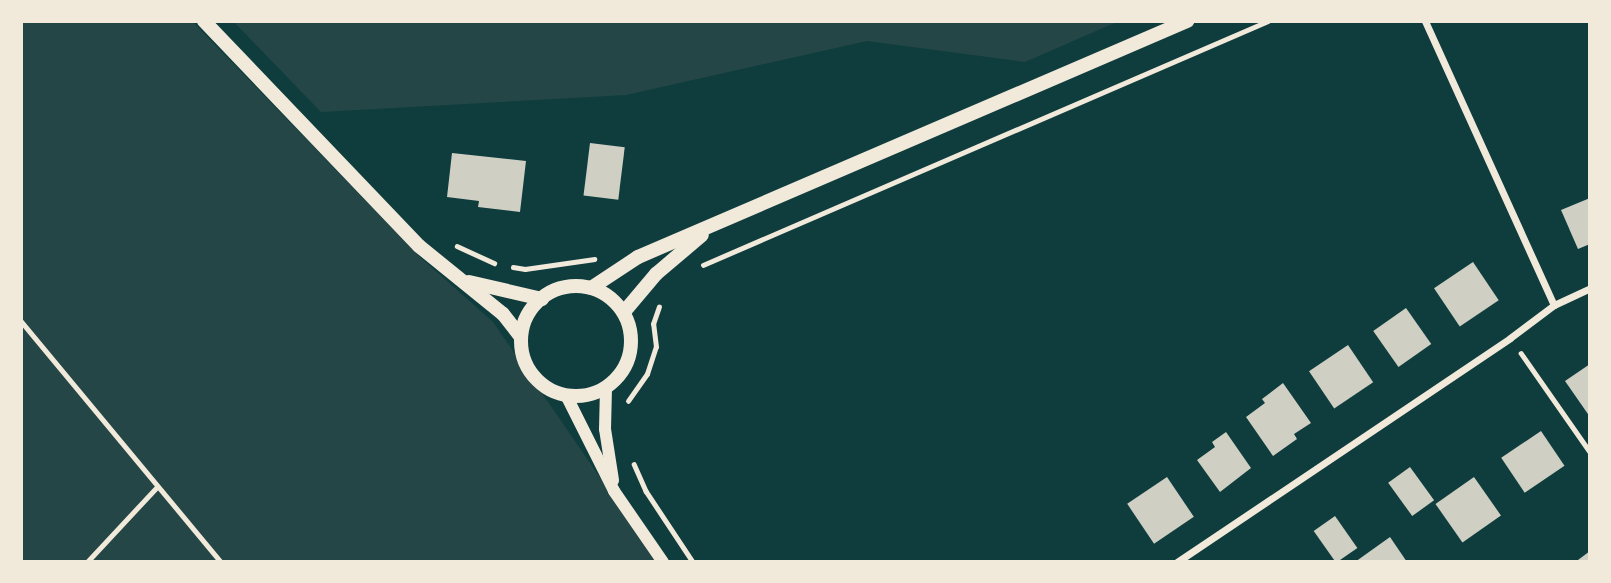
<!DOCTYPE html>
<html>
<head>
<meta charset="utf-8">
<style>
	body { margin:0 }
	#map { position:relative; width:1611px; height:583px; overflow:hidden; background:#0f3d3e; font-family:"Noto Sans",sans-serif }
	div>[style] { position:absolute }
	.green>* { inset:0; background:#244646 }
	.building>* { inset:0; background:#cfcfc3; transform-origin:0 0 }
	.path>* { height:4.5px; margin:-2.25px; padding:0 2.25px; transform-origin:2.25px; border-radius:2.25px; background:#f1e9da }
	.minor>* { height:7px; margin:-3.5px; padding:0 3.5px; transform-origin:3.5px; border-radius:3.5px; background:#f1e9da }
	.tertiary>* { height:12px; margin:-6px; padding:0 6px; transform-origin:6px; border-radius:6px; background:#f1e9da }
	.secondary>* { height:14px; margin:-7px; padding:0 7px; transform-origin:7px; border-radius:7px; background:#f1e9da }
	.secondary>.ring { margin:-7px; padding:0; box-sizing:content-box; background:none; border:14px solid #f1e9da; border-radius:50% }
	span { translate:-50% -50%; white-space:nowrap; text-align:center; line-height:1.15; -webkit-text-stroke:5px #f1e9da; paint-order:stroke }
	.frame { position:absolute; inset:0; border:23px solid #f1e9da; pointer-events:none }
</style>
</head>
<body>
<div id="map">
	<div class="green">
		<i style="clip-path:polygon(21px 21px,192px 21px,420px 257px,493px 322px,658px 562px,21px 562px)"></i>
		<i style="clip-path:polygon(233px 21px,1119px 21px,1025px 62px,867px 41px,626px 95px,321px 112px)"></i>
	</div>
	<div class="building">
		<i style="left:590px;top:143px;width:35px;height:53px;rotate:7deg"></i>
		<i style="clip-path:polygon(452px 153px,526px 161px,520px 212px,478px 207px,479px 201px,447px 197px)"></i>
		<i style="clip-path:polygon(1590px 198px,1590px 244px,1578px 249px,1561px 210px)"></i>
		<i style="left:1473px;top:262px;width:46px;height:47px;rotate:56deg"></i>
		<i style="left:1406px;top:308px;width:44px;height:40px;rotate:55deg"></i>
		<i style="left:1348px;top:345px;width:45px;height:47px;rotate:56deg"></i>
		<i style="clip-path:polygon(1590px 364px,1590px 417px,1565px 381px)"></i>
		<i style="clip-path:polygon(1283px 383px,1311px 423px,1294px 434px,1297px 439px,1273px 456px,1246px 417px,1265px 403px,1262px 399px)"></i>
		<i style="left:1541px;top:431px;width:42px;height:48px;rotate:56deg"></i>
		<i style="clip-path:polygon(1226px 432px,1251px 468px,1220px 492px,1197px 460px,1215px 447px,1212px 442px)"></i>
		<i style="left:1410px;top:467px;width:41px;height:27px;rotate:54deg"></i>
		<i style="left:1167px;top:477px;width:48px;height:48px;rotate:56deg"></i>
		<i style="left:1474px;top:477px;width:47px;height:47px;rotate:55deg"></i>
		<i style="left:1335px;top:516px;width:39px;height:26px;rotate:55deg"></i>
		<i style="clip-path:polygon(1390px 537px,1407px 562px,1355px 562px)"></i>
		<i style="clip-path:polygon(1590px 551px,1590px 562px,1580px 562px,1578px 560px)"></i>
	</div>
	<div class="path">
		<i style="left:457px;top:246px;width:41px;rotate:24.7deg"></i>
		<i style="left:703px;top:265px;width:615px;rotate:-23.36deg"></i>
		<i style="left:513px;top:267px;width:12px;rotate:9deg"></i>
		<i style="left:525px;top:269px;width:70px;rotate:-8.2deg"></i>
		<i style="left:21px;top:321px;width:313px;rotate:50.3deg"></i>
		<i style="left:1521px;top:353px;width:121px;rotate:55.1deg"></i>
		<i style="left:628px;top:401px;width:33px;rotate:-55deg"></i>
		<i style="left:647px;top:374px;width:28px;rotate:-72deg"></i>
		<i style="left:656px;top:347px;width:23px;rotate:-97deg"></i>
		<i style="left:653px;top:324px;width:18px;rotate:-71deg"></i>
		<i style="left:634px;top:464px;width:30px;rotate:66deg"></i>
		<i style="left:646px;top:491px;width:85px;rotate:56.5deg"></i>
		<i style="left:87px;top:562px;width:101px;rotate:-47deg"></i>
	</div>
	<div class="minor">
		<i style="left:1425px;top:21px;width:312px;rotate:65.6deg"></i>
		<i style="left:1177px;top:562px;width:401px;rotate:-33.9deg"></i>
		<i style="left:1510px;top:338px;width:55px;rotate:-36.9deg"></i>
		<i style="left:1554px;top:305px;width:40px;rotate:-25deg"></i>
	</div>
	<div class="tertiary">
		<i style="left:606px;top:388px;width:41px;rotate:91.4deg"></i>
		<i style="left:605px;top:429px;width:52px;rotate:81.1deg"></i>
		<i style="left:566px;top:395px;width:107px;rotate:63.4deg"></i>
		<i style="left:614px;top:491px;width:86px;rotate:55.4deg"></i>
	</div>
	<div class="secondary">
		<i style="left:204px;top:21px;width:311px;rotate:46.3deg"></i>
		<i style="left:419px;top:246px;width:108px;rotate:39deg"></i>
		<i style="left:503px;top:314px;width:29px;rotate:52deg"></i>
		<i style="left:469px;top:282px;width:75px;rotate:13.1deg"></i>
		<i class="ring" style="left:521px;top:286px;width:96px;height:96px"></i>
		<i style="left:591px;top:288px;width:56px;rotate:-33.4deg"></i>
		<i style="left:638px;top:257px;width:598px;rotate:-23.26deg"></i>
		<i style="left:624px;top:312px;width:50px;rotate:-49.9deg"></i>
		<i style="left:656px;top:274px;width:60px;rotate:-40.3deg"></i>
	</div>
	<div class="frame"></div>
</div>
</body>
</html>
